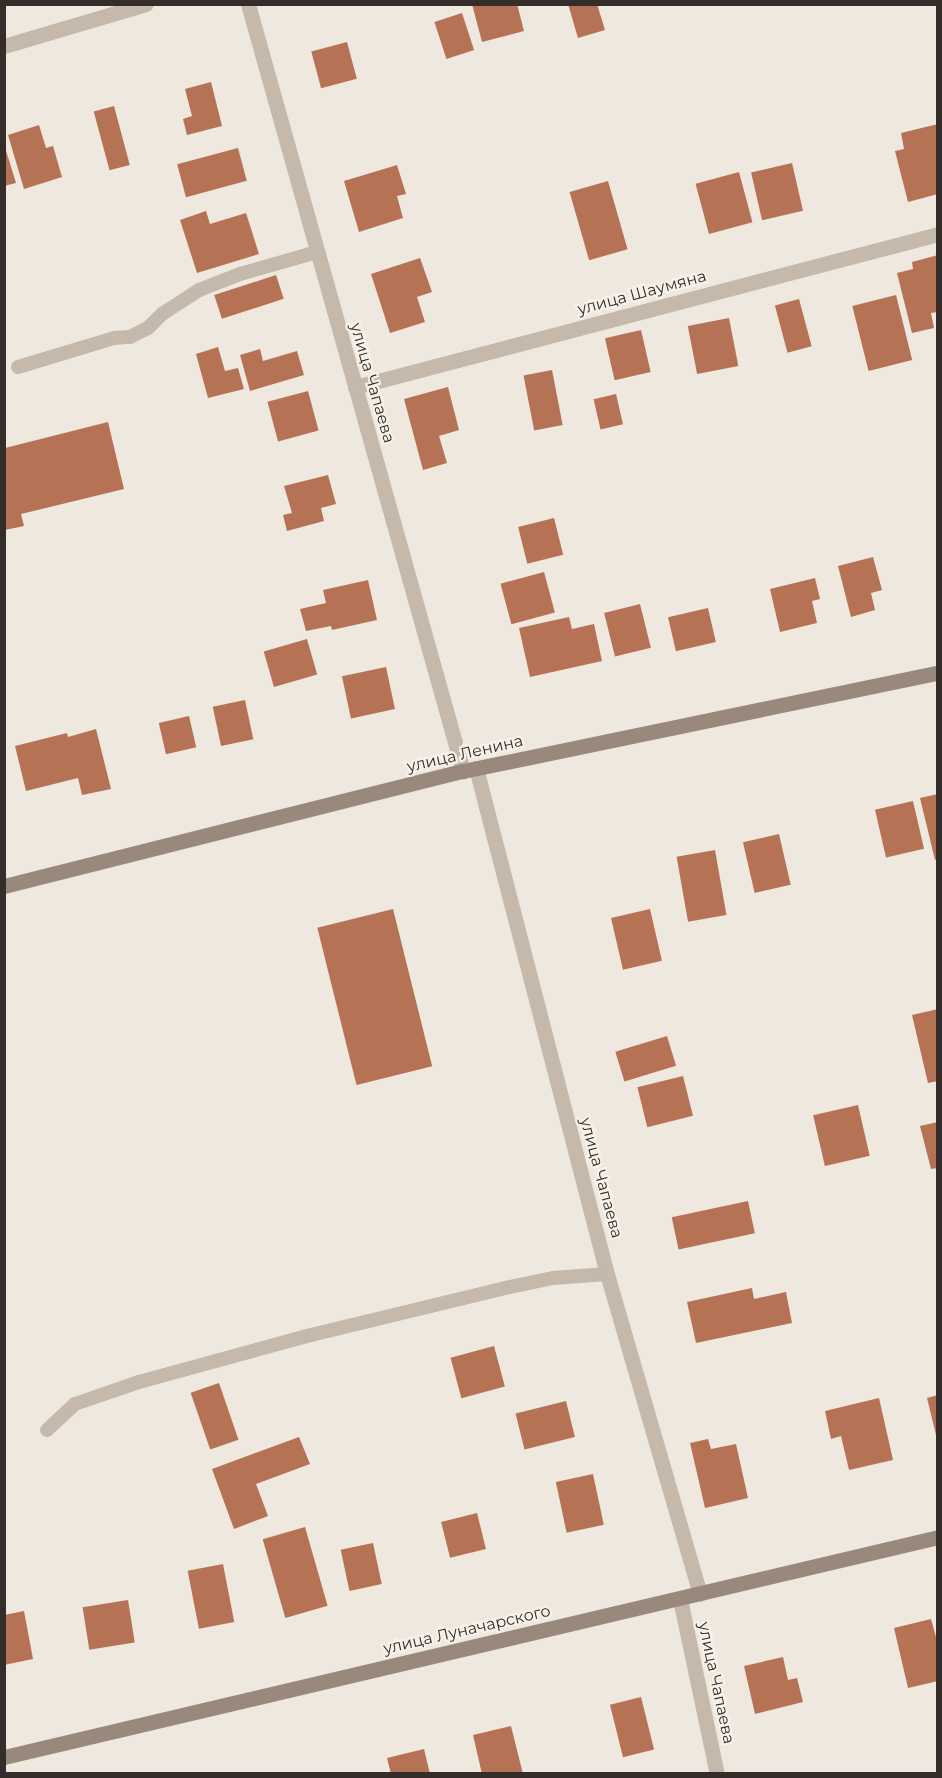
<!DOCTYPE html>
<html>
<head>
<meta charset="utf-8">
<style>
	body { margin:0 }
	#map { position:relative; width:942px; height:1778px; overflow:hidden; background:#efe8de; font-family:Montserrat,sans-serif }
	div>[style] { position:absolute }
	.building>* { inset:0; background:#b67255; transform-origin:0 0 }
	.lane>* { height:14px; margin:-7px; padding:0 7px; transform-origin:7px; border-radius:7px; background:#c5b9ab }
	.street>* { height:15px; margin:-7.5px; padding:0 7.5px; transform-origin:7.5px; border-radius:7.5px; background:#c5b9ab }
	.secondary>* { height:15px; margin:-7.5px; padding:0 7.5px; transform-origin:7.5px; border-radius:7.5px; background:#99897d }
	span { translate:-50% -50%; white-space:nowrap; text-align:center; line-height:1.15; -webkit-text-stroke:4.5px #f7f2e9; paint-order:stroke }
	.street-label { font-size:16px; color:#342d29 }
	.frame { position:absolute; inset:0; border:6px solid #342d29; pointer-events:none }
</style>
</head>
<body>
<div id="map">
	<div class="building">
		<i style="clip-path:polygon(472px 4px,517px 4px,524px 31px,482px 42px)"></i>
		<i style="clip-path:polygon(568px 4px,597px 4px,605px 30px,578px 38px)"></i>
		<i style="left:462px;top:13px;width:39px;height:29px;rotate:72deg"></i>
		<i style="left:347px;top:42px;width:38px;height:37px;rotate:75deg"></i>
		<i style="clip-path:polygon(211px 82px,222px 126px,187px 135px,183px 119px,192px 116px,185px 89px)"></i>
		<i style="left:114px;top:106px;width:61px;height:21px;rotate:75deg"></i>
		<i style="clip-path:polygon(938px 124px,938px 194px,908px 202px,895px 151px,904px 149px,901px 133px)"></i>
		<i style="clip-path:polygon(39px 125px,46px 148px,53px 146px,62px 177px,24px 189px,8px 135px)"></i>
		<i style="clip-path:polygon(4px 144px,16px 183px,4px 186px)"></i>
		<i style="left:238px;top:148px;width:34px;height:63px;rotate:75deg"></i>
		<i style="left:792px;top:163px;width:49px;height:42px;rotate:77deg"></i>
		<i style="clip-path:polygon(397px 165px,406px 194px,397px 196px,403px 218px,359px 232px,344px 181px)"></i>
		<i style="left:739px;top:172px;width:52px;height:45px;rotate:75deg"></i>
		<i style="left:608px;top:181px;width:71px;height:40px;rotate:74deg"></i>
		<i style="clip-path:polygon(206px 211px,210px 224px,246px 213px,259px 254px,197px 273px,180px 220px)"></i>
		<i style="clip-path:polygon(938px 255px,938px 312px,931px 313px,934px 328px,912px 333px,897px 273px,913px 269px,912px 262px)"></i>
		<i style="clip-path:polygon(420px 258px,432px 292px,417px 297px,425px 322px,390px 333px,371px 274px)"></i>
		<i style="left:276px;top:275px;width:25px;height:65px;rotate:72deg"></i>
		<i style="left:896px;top:295px;width:67px;height:45px;rotate:76deg"></i>
		<i style="left:799px;top:299px;width:49px;height:25px;rotate:75deg"></i>
		<i style="left:729px;top:318px;width:49px;height:42px;rotate:79deg"></i>
		<i style="left:641px;top:330px;width:43px;height:37px;rotate:77deg"></i>
		<i style="clip-path:polygon(218px 347px,225px 371px,238px 368px,244px 389px,208px 398px,196px 354px)"></i>
		<i style="clip-path:polygon(260px 349px,263px 361px,297px 351px,304px 375px,250px 391px,240px 355px)"></i>
		<i style="left:552px;top:370px;width:56px;height:29px;rotate:79deg"></i>
		<i style="clip-path:polygon(448px 387px,459px 430px,439px 436px,447px 463px,423px 470px,404px 399px)"></i>
		<i style="left:308px;top:391px;width:41px;height:42px;rotate:75deg"></i>
		<i style="left:616px;top:394px;width:31px;height:23px;rotate:77deg"></i>
		<i style="clip-path:polygon(108px 422px,124px 489px,21px 514px,24px 526px,5px 530px,5px 448px)"></i>
		<i style="clip-path:polygon(328px 475px,336px 504px,321px 508px,324px 521px,287px 531px,283px 515px,292px 513px,284px 486px)"></i>
		<i style="left:554px;top:518px;width:38px;height:37px;rotate:76deg"></i>
		<i style="clip-path:polygon(873px 557px,882px 590px,871px 593px,875px 610px,851px 617px,838px 566px)"></i>
		<i style="left:544px;top:572px;width:42px;height:45px;rotate:75deg"></i>
		<i style="clip-path:polygon(815px 578px,820px 599px,812px 601px,817px 623px,780px 632px,770px 589px)"></i>
		<i style="clip-path:polygon(368px 580px,377px 620px,332px 630px,331px 626px,306px 631px,300px 609px,326px 603px,323px 590px)"></i>
		<i style="left:640px;top:604px;width:45px;height:37px;rotate:76deg"></i>
		<i style="left:708px;top:608px;width:35px;height:41px;rotate:77deg"></i>
		<i style="clip-path:polygon(569px 617px,572px 629px,594px 624px,602px 661px,530px 677px,519px 628px)"></i>
		<i style="left:307px;top:639px;width:37px;height:45px;rotate:74deg"></i>
		<i style="left:386px;top:667px;width:43px;height:45px;rotate:78deg"></i>
		<i style="left:245px;top:700px;width:40px;height:33px;rotate:78deg"></i>
		<i style="left:189px;top:716px;width:32px;height:31px;rotate:77deg"></i>
		<i style="clip-path:polygon(96px 729px,111px 789px,82px 795px,78px 778px,26px 791px,15px 746px,67px 733px,68px 737px)"></i>
		<i style="clip-path:polygon(938px 794px,938px 859px,935px 860px,920px 798px)"></i>
		<i style="left:913px;top:801px;width:49px;height:39px;rotate:77deg"></i>
		<i style="left:779px;top:834px;width:52px;height:37px;rotate:77deg"></i>
		<i style="left:715px;top:850px;width:66px;height:39px;rotate:80deg"></i>
		<i style="left:393px;top:909px;width:162px;height:78px;rotate:76deg"></i>
		<i style="left:650px;top:909px;width:53px;height:40px;rotate:77deg"></i>
		<i style="clip-path:polygon(938px 1009px,938px 1081px,928px 1083px,912px 1015px)"></i>
		<i style="left:667px;top:1036px;width:31px;height:54px;rotate:73deg"></i>
		<i style="left:683px;top:1076px;width:41px;height:47px;rotate:76deg"></i>
		<i style="left:858px;top:1105px;width:52px;height:46px;rotate:77deg"></i>
		<i style="clip-path:polygon(938px 1122px,938px 1168px,931px 1169px,920px 1126px)"></i>
		<i style="left:748px;top:1201px;width:33px;height:78px;rotate:78deg"></i>
		<i style="clip-path:polygon(752px 1288px,754px 1299px,786px 1292px,792px 1323px,696px 1343px,687px 1302px)"></i>
		<i style="left:494px;top:1346px;width:42px;height:45px;rotate:75deg"></i>
		<i style="left:219px;top:1383px;width:60px;height:30px;rotate:71deg"></i>
		<i style="clip-path:polygon(938px 1395px,938px 1438px,937px 1439px,927px 1398px)"></i>
		<i style="clip-path:polygon(879px 1398px,893px 1460px,849px 1470px,841px 1436px,831px 1439px,825px 1411px)"></i>
		<i style="left:566px;top:1401px;width:37px;height:52px;rotate:76deg"></i>
		<i style="clip-path:polygon(299px 1437px,310px 1464px,256px 1484px,268px 1516px,234px 1529px,212px 1469px)"></i>
		<i style="clip-path:polygon(708px 1439px,711px 1449px,736px 1444px,748px 1498px,705px 1508px,690px 1443px)"></i>
		<i style="left:593px;top:1474px;width:52px;height:38px;rotate:78deg"></i>
		<i style="left:477px;top:1513px;width:37px;height:37px;rotate:76deg"></i>
		<i style="left:305px;top:1527px;width:82px;height:44px;rotate:74deg"></i>
		<i style="left:373px;top:1543px;width:42px;height:33px;rotate:78deg"></i>
		<i style="left:223px;top:1564px;width:59px;height:36px;rotate:79deg"></i>
		<i style="left:128px;top:1600px;width:43px;height:46px;rotate:81deg"></i>
		<i style="clip-path:polygon(24px 1611px,33px 1659px,4px 1665px,4px 1615px)"></i>
		<i style="clip-path:polygon(931px 1619px,938px 1644px,938px 1681px,908px 1688px,894px 1628px)"></i>
		<i style="clip-path:polygon(783px 1657px,788px 1680px,797px 1678px,803px 1702px,755px 1714px,744px 1666px)"></i>
		<i style="left:641px;top:1697px;width:54px;height:32px;rotate:76deg"></i>
		<i style="clip-path:polygon(511px 1726px,523px 1774px,482px 1774px,473px 1735px)"></i>
		<i style="clip-path:polygon(424px 1749px,430px 1774px,391px 1774px,387px 1758px)"></i>
	</div>
	<div class="lane">
		<i style="left:18px;top:367px;width:100px;rotate:-16.8deg"></i>
		<i style="left:114px;top:338px;width:16px;rotate:-4deg"></i>
		<i style="left:130px;top:337px;width:20px;rotate:-27deg"></i>
		<i style="left:148px;top:328px;width:20px;rotate:-45deg"></i>
		<i style="left:162px;top:314px;width:44px;rotate:-33deg"></i>
		<i style="left:199px;top:290px;width:44px;rotate:-21.3deg"></i>
		<i style="left:240px;top:274px;width:80px;rotate:-15.9deg"></i>
		<i style="left:47px;top:1430px;width:38px;rotate:-43deg"></i>
		<i style="left:75px;top:1404px;width:68px;rotate:-19deg"></i>
		<i style="left:139px;top:1382px;width:178px;rotate:-15.3deg"></i>
		<i style="left:311px;top:1335px;width:200px;rotate:-13.6deg"></i>
		<i style="left:505px;top:1288px;width:49px;rotate:-11.8deg"></i>
		<i style="left:553px;top:1278px;width:54px;rotate:-4.2deg"></i>
	</div>
	<div class="street">
		<i style="left:248px;top:4px;width:797px;rotate:74.34deg"></i>
		<i style="left:4px;top:46px;width:148px;rotate:-16.5deg"></i>
		<i style="left:355px;top:387px;width:603px;rotate:-14.7deg"></i>
		<i style="left:476px;top:768px;width:523px;rotate:75.49deg"></i>
		<i style="left:607px;top:1274px;width:333px;rotate:73.8deg"></i>
		<i style="left:680px;top:1599px;width:179px;rotate:78.1deg"></i>
	</div>
	<div class="secondary">
		<i style="left:4px;top:886px;width:473px;rotate:-14.1deg"></i>
		<i style="left:463px;top:771px;width:485px;rotate:-11.7deg"></i>
		<i style="left:4px;top:1757px;width:960px;rotate:-13.25deg"></i>
	</div>
	<div class="street-label">
		<span style="left:642px;top:293px;rotate:-15deg">улица Шаумяна</span>
		<span style="left:372px;top:383px;rotate:74deg">улица Чапаева</span>
		<span style="left:465px;top:754px;rotate:-13deg">улица Ленина</span>
		<span style="left:601px;top:1178px;rotate:75deg">улица Чапаева</span>
		<span style="left:467px;top:1630px;rotate:-13deg">улица Луначарского</span>
		<span style="left:716px;top:1683px;rotate:78deg">улица Чапаева</span>
	</div>
	<div class="frame"></div>
</div>
</body>
</html>
